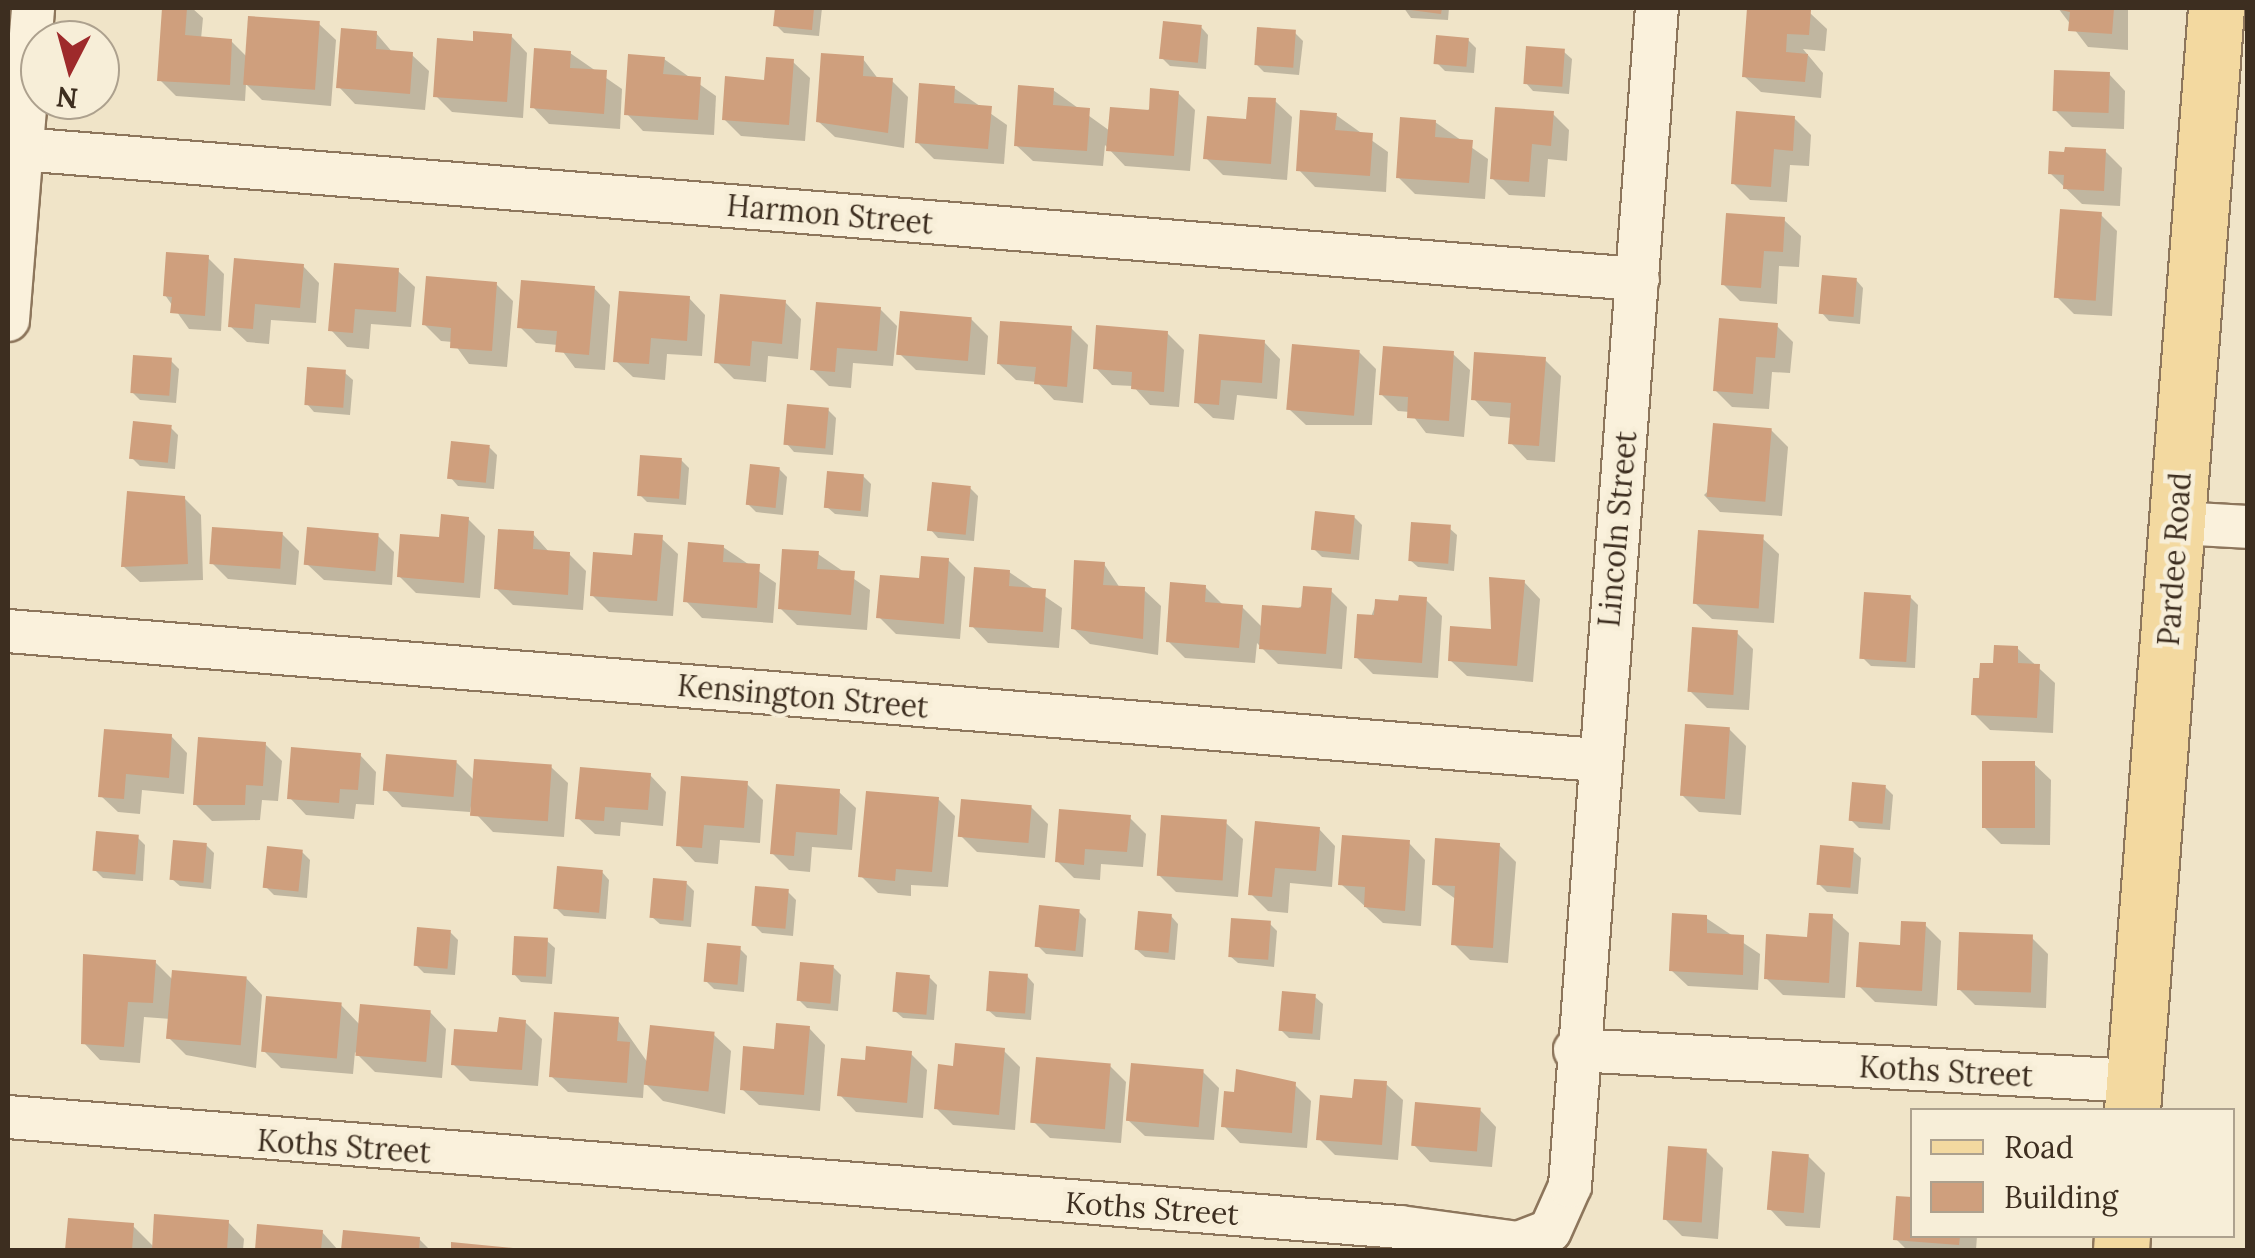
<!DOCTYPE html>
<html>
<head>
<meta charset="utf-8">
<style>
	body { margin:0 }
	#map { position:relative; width:2255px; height:1258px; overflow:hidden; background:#f0e4c8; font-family:Lora,serif }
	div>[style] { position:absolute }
	.shadow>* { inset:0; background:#0003 }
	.building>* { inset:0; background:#cf9f7d; transform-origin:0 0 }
	.roads { filter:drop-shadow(2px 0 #8d765c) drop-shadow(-2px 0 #8d765c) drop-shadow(0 2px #8d765c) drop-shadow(0 -2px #8d765c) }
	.minor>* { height:42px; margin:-21px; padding:0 21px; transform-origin:21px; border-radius:21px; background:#faf1dc }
	.major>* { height:55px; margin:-27.5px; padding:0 27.5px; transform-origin:27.5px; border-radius:27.5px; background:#f3d9a0 }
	span { translate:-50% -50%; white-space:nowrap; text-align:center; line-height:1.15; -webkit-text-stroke:9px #f7eed8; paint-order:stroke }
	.street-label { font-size:30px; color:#3d2e20 }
	.frame { position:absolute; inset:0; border:10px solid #3d2e20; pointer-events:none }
	.legend { position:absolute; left:1910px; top:1108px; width:325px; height:130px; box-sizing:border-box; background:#f7eed8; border:2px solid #ada18e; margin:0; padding:12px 18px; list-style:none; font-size:30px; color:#3d2e20 }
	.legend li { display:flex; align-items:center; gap:20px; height:50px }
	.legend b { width:50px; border:2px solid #ada18e }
	.north { position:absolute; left:20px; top:20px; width:100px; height:100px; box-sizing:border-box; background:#f7eed8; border:2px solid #ada18e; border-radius:50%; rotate:186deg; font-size:28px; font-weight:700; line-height:40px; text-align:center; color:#3d2e20 }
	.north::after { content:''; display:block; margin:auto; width:35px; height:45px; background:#9e2a2b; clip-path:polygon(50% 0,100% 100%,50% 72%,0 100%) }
</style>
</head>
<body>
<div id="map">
	<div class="shadow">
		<i style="clip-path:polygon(165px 8px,192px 8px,203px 18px,201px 39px,231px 41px,247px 57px,319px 24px,336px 40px,331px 106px,262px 100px,246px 84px,245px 101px,176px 96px,160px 80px)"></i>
		<i style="clip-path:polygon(777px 8px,822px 8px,819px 36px,784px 33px,776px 25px)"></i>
		<i style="clip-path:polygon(1404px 8px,1449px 8px,1448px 20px,1411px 18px)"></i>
		<i style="clip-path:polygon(1750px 8px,1810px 13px,1827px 29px,1825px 51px,1803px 49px,1823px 73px,1821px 98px,1761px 92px,1744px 76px)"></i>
		<i style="clip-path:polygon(2058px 8px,2128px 8px,2128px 50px,2088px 47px)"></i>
		<i style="clip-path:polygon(1201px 27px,1208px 35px,1206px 69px,1170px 66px,1162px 58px)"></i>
		<i style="clip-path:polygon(376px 33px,393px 53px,412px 55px,429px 71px,425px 110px,355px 104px,339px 87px)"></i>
		<i style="clip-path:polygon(1295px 33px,1303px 41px,1299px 75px,1264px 72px,1256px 64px)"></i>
		<i style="clip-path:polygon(511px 36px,527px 53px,523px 118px,452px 112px,436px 96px,475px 44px)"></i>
		<i style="clip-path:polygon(1468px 40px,1476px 48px,1474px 73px,1445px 71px,1437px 63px)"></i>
		<i style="clip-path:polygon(1564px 52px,1572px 59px,1569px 94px,1533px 91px,1526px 83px)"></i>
		<i style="clip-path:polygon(570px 53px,622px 89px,620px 129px,549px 124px,533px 107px)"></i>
		<i style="clip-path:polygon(664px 59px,716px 96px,714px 135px,643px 131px,627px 114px)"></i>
		<i style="clip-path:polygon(863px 59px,879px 80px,891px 80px,908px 97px,904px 148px,835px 137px,818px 121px)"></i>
		<i style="clip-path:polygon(793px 62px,810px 78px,805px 141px,741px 136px,724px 119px)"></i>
		<i style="clip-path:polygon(2109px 74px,2125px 91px,2124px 129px,2072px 127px,2055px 110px)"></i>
		<i style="clip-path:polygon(954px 88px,1007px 125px,1004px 164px,934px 159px,917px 142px)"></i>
		<i style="clip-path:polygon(1053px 90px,1110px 131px,1178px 93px,1195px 110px,1190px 171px,1125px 166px,1105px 145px,1103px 166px,1033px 161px,1016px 145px)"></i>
		<i style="clip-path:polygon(1275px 101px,1292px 117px,1287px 180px,1223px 175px,1206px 158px)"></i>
		<i style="clip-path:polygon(1552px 113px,1569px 130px,1567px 161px,1548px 159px,1545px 197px,1509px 195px,1492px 178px)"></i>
		<i style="clip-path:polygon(1336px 115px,1388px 152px,1386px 192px,1315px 187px,1299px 170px)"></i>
		<i style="clip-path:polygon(1794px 118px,1811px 135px,1809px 166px,1790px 165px,1787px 202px,1750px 200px,1733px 183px)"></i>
		<i style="clip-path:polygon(1435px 122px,1488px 159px,1485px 199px,1415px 194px,1398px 177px)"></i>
		<i style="clip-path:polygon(2105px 151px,2122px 168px,2120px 206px,2082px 204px,2050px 173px)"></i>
		<i style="clip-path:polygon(2100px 214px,2117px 231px,2112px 316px,2074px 314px,2057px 297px)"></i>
		<i style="clip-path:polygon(1784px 220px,1801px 236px,1799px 267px,1779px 266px,1777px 304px,1740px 301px,1723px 284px)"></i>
		<i style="clip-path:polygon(208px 258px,224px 274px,221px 331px,189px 329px,165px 295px)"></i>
		<i style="clip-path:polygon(236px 261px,303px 266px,319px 283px,316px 323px,271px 320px,269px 344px,247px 342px,230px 326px)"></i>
		<i style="clip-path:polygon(398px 271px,415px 287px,411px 327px,371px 324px,369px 349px,347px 347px,331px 330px)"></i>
		<i style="clip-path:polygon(1856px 280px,1863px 288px,1860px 324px,1829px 321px,1822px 313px)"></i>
		<i style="clip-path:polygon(496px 284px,513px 301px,507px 367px,469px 364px,453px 342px,441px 341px,424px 324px)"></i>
		<i style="clip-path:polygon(594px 288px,610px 305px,605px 370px,575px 368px,558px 345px,536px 343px,520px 327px)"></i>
		<i style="clip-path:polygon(689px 298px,705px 315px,702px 356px,667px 354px,665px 380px,633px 377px,616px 361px)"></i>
		<i style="clip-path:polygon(785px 302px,801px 319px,798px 359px,768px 356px,766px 382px,734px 379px,717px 362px)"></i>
		<i style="clip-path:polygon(880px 309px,897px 326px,893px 366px,853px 363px,851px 388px,829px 386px,812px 369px)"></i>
		<i style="clip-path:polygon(971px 319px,988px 336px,985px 375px,916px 370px,900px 354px)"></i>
		<i style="clip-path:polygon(1776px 325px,1793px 342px,1790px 373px,1772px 372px,1769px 409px,1732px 407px,1716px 391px)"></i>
		<i style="clip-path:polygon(1071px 328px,1088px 345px,1083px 403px,1054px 400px,1037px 382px,1016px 380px,999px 364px)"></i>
		<i style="clip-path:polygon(1167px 333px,1184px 350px,1179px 407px,1150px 405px,1133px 386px,1112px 385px,1096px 368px)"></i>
		<i style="clip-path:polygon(1202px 337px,1264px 342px,1280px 359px,1277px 399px,1237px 395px,1234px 420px,1213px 418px,1196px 402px)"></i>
		<i style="clip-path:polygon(1359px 352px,1376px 369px,1372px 425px,1306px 425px,1289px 409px)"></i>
		<i style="clip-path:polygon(1453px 354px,1470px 370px,1464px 437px,1426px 433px,1410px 412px,1398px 411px,1381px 394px)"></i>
		<i style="clip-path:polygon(1545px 360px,1561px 376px,1555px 462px,1527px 460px,1511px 443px,1512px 418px,1490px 416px,1474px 399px)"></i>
		<i style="clip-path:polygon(171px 361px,179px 369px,176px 403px,140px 400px,132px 392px)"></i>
		<i style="clip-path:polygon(345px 373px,353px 380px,350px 415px,314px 412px,307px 404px)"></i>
		<i style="clip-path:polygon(828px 410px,836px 418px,833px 455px,794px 452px,787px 444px)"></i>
		<i style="clip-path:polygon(170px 427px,178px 435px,175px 469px,140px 466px,132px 458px)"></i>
		<i style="clip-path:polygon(1771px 430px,1788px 447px,1782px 516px,1720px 512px,1704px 495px)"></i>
		<i style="clip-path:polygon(489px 447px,497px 455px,494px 489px,458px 486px,451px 478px)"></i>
		<i style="clip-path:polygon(681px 460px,689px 468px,686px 505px,647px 502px,640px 495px)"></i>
		<i style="clip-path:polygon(779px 469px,787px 477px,783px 515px,756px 512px,748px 504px)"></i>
		<i style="clip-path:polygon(863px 476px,871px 484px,868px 517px,835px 514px,827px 507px)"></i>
		<i style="clip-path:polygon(970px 488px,978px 496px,974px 541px,938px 538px,931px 530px)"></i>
		<i style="clip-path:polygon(184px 498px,201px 515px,203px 580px,140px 582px,123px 566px)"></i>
		<i style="clip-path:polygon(1354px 517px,1362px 525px,1359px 560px,1322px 557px,1314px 549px)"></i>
		<i style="clip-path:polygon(468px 519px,485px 536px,480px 598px,416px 593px,399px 576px)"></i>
		<i style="clip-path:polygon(1449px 528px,1457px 535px,1454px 571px,1418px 567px,1410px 560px)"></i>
		<i style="clip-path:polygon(282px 534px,299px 551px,296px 585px,228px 579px,212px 563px)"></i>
		<i style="clip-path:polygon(533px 534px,550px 553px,569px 554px,586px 571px,583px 610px,513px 605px,496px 588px)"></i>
		<i style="clip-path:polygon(378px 536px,394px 552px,392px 585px,324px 580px,307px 564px)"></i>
		<i style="clip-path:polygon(661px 538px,678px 554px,673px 616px,609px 612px,592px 595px)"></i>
		<i style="clip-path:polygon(1762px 538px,1779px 554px,1774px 623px,1712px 619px,1695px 603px)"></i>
		<i style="clip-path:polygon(723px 547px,776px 583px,773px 623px,702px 618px,686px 601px)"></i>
		<i style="clip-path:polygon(818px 554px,870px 590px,867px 630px,797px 625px,780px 608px)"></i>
		<i style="clip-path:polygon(948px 560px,965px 577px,960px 639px,896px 634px,879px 617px)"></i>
		<i style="clip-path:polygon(1104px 564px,1120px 588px,1144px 590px,1161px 606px,1158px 655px,1090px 644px,1073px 628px)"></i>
		<i style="clip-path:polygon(1009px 572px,1062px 608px,1059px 648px,988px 643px,972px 626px)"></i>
		<i style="clip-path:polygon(1524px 582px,1540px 599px,1533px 682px,1467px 676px,1450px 660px,1494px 632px)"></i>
		<i style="clip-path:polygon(1205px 587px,1222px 604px,1242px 607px,1263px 628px,1330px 590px,1347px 607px,1342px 669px,1278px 664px,1257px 643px,1255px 663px,1185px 658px,1168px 641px)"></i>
		<i style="clip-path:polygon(1910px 597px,1918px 605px,1915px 668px,1871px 666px,1863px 658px)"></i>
		<i style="clip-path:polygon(1426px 600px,1442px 616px,1438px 678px,1373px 674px,1356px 657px,1377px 601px)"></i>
		<i style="clip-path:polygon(1737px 633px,1753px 649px,1749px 710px,1707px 708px,1690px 691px)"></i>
		<i style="clip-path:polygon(2017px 648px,2055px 683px,2053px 733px,1990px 730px,1974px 714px,1996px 666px)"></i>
		<i style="clip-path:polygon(1729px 729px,1746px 746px,1741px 815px,1699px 812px,1683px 796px)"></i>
		<i style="clip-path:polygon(106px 731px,171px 736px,187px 753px,184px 794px,142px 790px,140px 814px,118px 812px,101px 796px)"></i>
		<i style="clip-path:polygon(265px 744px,282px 761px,278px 801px,262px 800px,260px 820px,212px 821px,195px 804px)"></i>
		<i style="clip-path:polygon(360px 755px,376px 772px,374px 805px,356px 804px,354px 819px,306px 815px,290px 798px)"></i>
		<i style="clip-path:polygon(456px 762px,475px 781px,470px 812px,402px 807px,386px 790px)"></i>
		<i style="clip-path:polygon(2034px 764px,2051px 780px,2050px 845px,2001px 844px,1984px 827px)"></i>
		<i style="clip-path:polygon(551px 767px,568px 783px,564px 837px,493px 832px,477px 815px)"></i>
		<i style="clip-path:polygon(650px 775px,666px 792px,663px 826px,621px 822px,620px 836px,595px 834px,578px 818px)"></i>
		<i style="clip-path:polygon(747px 784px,763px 800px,760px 843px,720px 840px,718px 864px,695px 862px,679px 845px)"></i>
		<i style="clip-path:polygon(1885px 787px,1893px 795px,1890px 830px,1859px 828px,1851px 820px)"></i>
		<i style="clip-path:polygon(839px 792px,856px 808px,852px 850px,812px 847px,810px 872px,789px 870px,772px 853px)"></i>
		<i style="clip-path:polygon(938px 799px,955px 816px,948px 887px,911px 885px,911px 896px,878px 893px,861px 876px)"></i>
		<i style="clip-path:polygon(1031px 807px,1048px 824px,1045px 858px,977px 852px,961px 836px)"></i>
		<i style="clip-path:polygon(1129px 817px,1146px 834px,1143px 867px,1101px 864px,1100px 880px,1074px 878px,1057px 861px)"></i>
		<i style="clip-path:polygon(1226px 823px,1243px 839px,1238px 897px,1176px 892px,1159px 875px)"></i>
		<i style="clip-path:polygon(1257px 824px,1319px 829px,1335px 846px,1332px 887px,1290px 883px,1288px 913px,1268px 911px,1251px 894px)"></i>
		<i style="clip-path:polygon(137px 837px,145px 845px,143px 881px,103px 878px,95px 870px)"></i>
		<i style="clip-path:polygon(1409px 843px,1425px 860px,1421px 926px,1383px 923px,1341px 884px)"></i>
		<i style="clip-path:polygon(206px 845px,214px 853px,211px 889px,180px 886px,172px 879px)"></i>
		<i style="clip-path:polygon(1499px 845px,1516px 862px,1508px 963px,1470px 960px,1454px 944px,1457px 900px,1435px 884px)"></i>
		<i style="clip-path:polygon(1853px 851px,1861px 858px,1858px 894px,1827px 892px,1819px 884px)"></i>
		<i style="clip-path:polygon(302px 852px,310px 860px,307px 898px,274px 895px,266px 887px)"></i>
		<i style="clip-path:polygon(602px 872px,609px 880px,606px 919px,564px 916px,556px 908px)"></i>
		<i style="clip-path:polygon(686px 883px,694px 891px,691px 927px,660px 924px,652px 917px)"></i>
		<i style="clip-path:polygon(788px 892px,796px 900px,793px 936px,762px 933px,754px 925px)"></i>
		<i style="clip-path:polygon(1078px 911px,1086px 919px,1083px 957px,1046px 954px,1038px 946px)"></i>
		<i style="clip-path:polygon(1171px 916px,1178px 924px,1175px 960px,1145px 957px,1137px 950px)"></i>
		<i style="clip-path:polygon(1832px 917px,1849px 933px,1845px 998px,1783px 995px,1766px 978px)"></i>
		<i style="clip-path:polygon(1706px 918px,1760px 954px,1758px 990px,1688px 986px,1671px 970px)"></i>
		<i style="clip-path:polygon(1270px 924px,1277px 931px,1274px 967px,1238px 963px,1230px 956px)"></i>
		<i style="clip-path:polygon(1925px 925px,1941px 941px,1937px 1006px,1875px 1002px,1859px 986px)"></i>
		<i style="clip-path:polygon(450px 932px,458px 940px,455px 975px,424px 973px,416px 965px)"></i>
		<i style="clip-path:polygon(2032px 938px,2048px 954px,2046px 1008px,1975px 1005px,1959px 989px)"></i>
		<i style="clip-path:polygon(547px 941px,555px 948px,552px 984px,521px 982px,514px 974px)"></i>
		<i style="clip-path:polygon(739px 948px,747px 956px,744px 992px,714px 989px,706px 981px)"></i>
		<i style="clip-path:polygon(155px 962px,174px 981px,246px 978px,262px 995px,256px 1068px,186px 1055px,169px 1038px,171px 1019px,144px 1017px,140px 1063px,100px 1060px,84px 1043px)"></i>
		<i style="clip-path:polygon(833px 967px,841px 975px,838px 1011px,807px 1008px,799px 1000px)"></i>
		<i style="clip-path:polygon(1027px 976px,1034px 984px,1031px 1020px,996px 1017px,988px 1010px)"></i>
		<i style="clip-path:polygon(929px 977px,937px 985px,934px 1020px,903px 1018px,895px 1011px)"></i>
		<i style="clip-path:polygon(1315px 997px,1323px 1004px,1320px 1040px,1289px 1038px,1281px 1030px)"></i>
		<i style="clip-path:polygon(341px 1005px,360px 1025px,430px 1012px,446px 1029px,442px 1078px,375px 1072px,355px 1052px,353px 1074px,281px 1068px,264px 1051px)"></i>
		<i style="clip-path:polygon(617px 1019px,648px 1063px,714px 1035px,731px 1051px,725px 1114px,663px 1101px,644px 1082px,643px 1098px,568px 1092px,551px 1076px)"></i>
		<i style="clip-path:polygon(525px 1022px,542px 1039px,538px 1086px,470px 1081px,453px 1064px)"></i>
		<i style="clip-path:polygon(809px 1028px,825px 1045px,820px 1111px,759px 1105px,742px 1089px)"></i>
		<i style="clip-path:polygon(1003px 1050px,1020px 1067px,1015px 1130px,953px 1125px,936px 1108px,956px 1068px)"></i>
		<i style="clip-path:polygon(910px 1053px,927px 1070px,923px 1118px,856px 1112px,840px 1095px,867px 1063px)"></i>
		<i style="clip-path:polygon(1109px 1065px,1126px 1082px,1121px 1143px,1050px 1138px,1034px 1122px)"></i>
		<i style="clip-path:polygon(1202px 1071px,1219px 1088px,1214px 1140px,1145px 1136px,1128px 1120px)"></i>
		<i style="clip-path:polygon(1294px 1084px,1311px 1101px,1307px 1148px,1240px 1143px,1224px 1126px)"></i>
		<i style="clip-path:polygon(1386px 1084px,1403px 1100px,1398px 1160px,1335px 1155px,1319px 1139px,1355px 1100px)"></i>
		<i style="clip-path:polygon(1480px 1110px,1496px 1127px,1492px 1167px,1430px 1162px,1414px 1145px)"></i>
		<i style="clip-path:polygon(1706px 1151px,1723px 1168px,1718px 1239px,1682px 1236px,1665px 1219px)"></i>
		<i style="clip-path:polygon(1808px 1156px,1825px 1173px,1820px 1228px,1786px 1226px,1770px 1209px)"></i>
		<i style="clip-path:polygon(1898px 1199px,1912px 1200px,1912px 1236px,1977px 1236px,1976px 1250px,1907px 1250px,1896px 1239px)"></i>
		<i style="clip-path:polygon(70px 1221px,133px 1226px,154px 1247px,228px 1222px,244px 1239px,243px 1250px,68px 1250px)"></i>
		<i style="clip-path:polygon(260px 1227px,322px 1232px,338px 1250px,257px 1250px)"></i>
		<i style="clip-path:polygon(345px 1233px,419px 1239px,430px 1250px,344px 1250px)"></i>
	</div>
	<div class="building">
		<i style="clip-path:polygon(162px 8px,187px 8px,185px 35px,232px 39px,230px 85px,157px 81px)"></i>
		<i style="clip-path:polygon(775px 8px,814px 8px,812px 30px,773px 26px)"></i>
		<i style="clip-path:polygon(1395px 8px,1442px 8px,1441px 14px)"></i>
		<i style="clip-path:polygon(1747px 8px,1811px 10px,1809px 35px,1787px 34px,1786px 52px,1808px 54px,1805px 82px,1742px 77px)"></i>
		<i style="clip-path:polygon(2051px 8px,2114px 8px,2112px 34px,2068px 31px,2070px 12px)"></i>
		<i style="left:248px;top:16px;width:72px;height:69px;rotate:4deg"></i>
		<i style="left:1163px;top:21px;width:39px;height:38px;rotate:6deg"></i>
		<i style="left:1257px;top:27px;width:39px;height:38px;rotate:4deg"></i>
		<i style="clip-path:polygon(341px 28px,377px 31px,376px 49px,413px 52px,410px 94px,336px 88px)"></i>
		<i style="clip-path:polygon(473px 31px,512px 34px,507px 102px,433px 97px,437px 38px,473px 41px)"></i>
		<i style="left:1436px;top:35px;width:33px;height:29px;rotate:5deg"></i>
		<i style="left:1526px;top:46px;width:39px;height:38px;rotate:4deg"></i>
		<i style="clip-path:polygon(534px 48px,571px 51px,570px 68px,607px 70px,604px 114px,530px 108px)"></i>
		<i style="clip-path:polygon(821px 53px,864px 56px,863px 76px,893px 78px,888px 133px,816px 122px)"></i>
		<i style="clip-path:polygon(628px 54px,665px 57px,663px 74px,701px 77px,698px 120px,624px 115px)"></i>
		<i style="clip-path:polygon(766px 57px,794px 59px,789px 125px,722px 120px,725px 76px,764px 80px)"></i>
		<i style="left:2054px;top:70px;width:56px;height:41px;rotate:2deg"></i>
		<i style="clip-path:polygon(919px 83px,955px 86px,954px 103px,992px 106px,988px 149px,915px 143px)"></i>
		<i style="clip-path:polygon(1018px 85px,1054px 88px,1053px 105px,1090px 108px,1087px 151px,1014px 146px)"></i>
		<i style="clip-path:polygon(1150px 88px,1179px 91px,1174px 156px,1106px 151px,1110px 107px,1149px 110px)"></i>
		<i style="clip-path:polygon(1248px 97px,1276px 98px,1271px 164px,1203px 159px,1207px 116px,1246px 119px)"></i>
		<i style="clip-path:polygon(1495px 107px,1554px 111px,1551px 146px,1532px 144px,1529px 182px,1490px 179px)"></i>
		<i style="clip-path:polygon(1300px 110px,1337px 113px,1335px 130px,1373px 133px,1370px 176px,1296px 171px)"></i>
		<i style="clip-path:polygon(1736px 111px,1795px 116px,1793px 151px,1774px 149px,1771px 187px,1731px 184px)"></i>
		<i style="clip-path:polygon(1400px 117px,1436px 120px,1435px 137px,1473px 140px,1469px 183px,1396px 178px)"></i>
		<i style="clip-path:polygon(2065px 147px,2106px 149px,2104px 191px,2063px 189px,2064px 175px,2048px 174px,2049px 151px,2064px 152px)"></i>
		<i style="left:2060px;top:209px;width:42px;height:89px;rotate:4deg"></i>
		<i style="clip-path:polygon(1726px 213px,1785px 217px,1783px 252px,1764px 251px,1761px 288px,1721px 285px)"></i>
		<i style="clip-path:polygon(166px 252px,209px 255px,205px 316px,170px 313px,172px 297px,163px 296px)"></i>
		<i style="clip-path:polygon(234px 258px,304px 264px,300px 308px,255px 304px,253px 329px,228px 327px)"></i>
		<i style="clip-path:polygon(334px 263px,399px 268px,396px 312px,355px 309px,353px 333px,328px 331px)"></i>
		<i style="left:1822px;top:275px;width:35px;height:39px;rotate:5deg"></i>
		<i style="clip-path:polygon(426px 276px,497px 282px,492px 351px,450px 348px,451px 328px,422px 325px)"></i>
		<i style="clip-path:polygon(521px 280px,595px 286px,589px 355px,555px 352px,557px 331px,517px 328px)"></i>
		<i style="clip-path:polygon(619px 291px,690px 296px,687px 341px,651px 338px,649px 364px,613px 362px)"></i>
		<i style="clip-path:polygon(720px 294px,786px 300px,782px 344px,752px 341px,750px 366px,714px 363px)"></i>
		<i style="clip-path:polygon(816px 302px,881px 307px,877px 351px,837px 348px,835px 372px,810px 370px)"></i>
		<i style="left:900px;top:311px;width:72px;height:44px;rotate:5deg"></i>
		<i style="clip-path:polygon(1719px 318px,1778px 323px,1775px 358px,1756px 357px,1753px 394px,1713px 391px)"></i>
		<i style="clip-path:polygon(1000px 321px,1072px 326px,1067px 387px,1034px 384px,1036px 367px,997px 364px)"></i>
		<i style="clip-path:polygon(1096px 325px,1168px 331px,1164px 392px,1131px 389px,1132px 372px,1093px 369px)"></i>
		<i style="clip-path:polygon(1199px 334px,1265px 340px,1262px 383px,1221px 380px,1219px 405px,1194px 403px)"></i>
		<i style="left:1292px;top:344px;width:68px;height:66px;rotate:5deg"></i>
		<i style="clip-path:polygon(1383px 346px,1454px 351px,1449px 421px,1407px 418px,1408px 397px,1379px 395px)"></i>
		<i style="clip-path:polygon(1474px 352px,1546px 357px,1539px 446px,1508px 444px,1511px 403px,1471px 400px)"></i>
		<i style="left:133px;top:355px;width:39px;height:38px;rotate:4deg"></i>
		<i style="left:307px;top:367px;width:39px;height:38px;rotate:4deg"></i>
		<i style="left:787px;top:404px;width:42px;height:41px;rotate:5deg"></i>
		<i style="left:133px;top:421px;width:39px;height:38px;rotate:6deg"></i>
		<i style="left:1713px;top:423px;width:59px;height:74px;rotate:5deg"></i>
		<i style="left:451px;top:441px;width:39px;height:38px;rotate:6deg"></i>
		<i style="left:640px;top:455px;width:42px;height:41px;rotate:4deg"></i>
		<i style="left:750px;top:464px;width:30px;height:41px;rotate:6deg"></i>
		<i style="left:827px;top:471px;width:37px;height:37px;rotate:5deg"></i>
		<i style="left:932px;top:482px;width:39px;height:49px;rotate:6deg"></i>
		<i style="clip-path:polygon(127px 491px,185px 496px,188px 564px,121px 567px)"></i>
		<i style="left:1315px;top:511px;width:40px;height:39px;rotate:6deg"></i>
		<i style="clip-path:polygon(441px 514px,469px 517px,464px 583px,397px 577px,400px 534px,439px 537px)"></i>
		<i style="left:1411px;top:522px;width:40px;height:39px;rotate:4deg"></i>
		<i style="left:212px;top:527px;width:71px;height:37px;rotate:4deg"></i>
		<i style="left:307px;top:527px;width:72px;height:38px;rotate:5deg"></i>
		<i style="clip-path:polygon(498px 529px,534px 531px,533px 549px,570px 552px,568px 595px,494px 589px)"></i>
		<i style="left:1698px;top:530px;width:66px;height:74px;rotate:4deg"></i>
		<i style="clip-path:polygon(634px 533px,663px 535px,657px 601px,590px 596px,593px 552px,632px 555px)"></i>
		<i style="clip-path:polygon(688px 542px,724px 545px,723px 562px,760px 564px,757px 608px,683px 602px)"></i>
		<i style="clip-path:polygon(782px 549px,819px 551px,817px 569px,855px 571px,851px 615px,778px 609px)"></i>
		<i style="clip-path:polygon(921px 556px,949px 558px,944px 624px,876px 618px,880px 575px,919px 578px)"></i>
		<i style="clip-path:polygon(1074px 560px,1105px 562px,1103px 585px,1145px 587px,1143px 639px,1071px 629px)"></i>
		<i style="clip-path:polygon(974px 567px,1010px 570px,1009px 586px,1046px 589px,1043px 632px,969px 627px)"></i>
		<i style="clip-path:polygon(1489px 577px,1525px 580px,1517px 666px,1448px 661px,1450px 626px,1491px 629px)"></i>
		<i style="clip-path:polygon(1170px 582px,1206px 585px,1205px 602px,1243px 605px,1239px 648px,1166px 642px)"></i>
		<i style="clip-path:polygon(1303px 586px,1332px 588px,1326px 654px,1259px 649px,1262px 605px,1301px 608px)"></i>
		<i style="left:1864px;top:592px;width:47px;height:67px;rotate:4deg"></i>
		<i style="clip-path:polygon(1399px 595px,1427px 597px,1422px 663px,1354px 658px,1357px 614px,1374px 615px,1375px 599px,1398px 601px)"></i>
		<i style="left:1692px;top:627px;width:46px;height:65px;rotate:4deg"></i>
		<i style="clip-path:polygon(1994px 645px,2018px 646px,2018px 663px,2040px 664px,2037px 718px,1971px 715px,1973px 678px,1979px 678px,1980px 663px,1993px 663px)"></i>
		<i style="left:1685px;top:724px;width:45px;height:72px;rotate:4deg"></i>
		<i style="clip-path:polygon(104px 729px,172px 734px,169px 778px,126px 774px,124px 799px,98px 797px)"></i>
		<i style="clip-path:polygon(198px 737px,266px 742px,263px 786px,246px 785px,245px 805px,193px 805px)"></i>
		<i style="clip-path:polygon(291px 747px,361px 753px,358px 790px,340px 789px,339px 803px,287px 799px)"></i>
		<i style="left:386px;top:754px;width:71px;height:37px;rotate:5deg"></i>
		<i style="left:474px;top:759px;width:78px;height:57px;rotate:4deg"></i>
		<i style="left:1982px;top:761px;width:53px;height:67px"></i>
		<i style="clip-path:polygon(580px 767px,651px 773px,648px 810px,605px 807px,604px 821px,575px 819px)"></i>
		<i style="clip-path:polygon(681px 776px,748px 781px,744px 828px,704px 825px,702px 848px,676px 846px)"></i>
		<i style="left:1852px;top:782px;width:34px;height:39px;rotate:5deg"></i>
		<i style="clip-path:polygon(776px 784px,840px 789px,837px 835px,796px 832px,794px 856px,770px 854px)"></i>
		<i style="clip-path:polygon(866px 791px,939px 797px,932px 872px,896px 869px,895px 881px,858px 877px)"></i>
		<i style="left:961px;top:799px;width:71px;height:38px;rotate:5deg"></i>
		<i style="clip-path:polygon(1059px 809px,1131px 815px,1127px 852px,1085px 849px,1084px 865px,1055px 862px)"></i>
		<i style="left:1161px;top:815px;width:66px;height:61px;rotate:4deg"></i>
		<i style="clip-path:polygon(1255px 821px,1320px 827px,1316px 871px,1275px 868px,1272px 897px,1248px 895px)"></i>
		<i style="left:96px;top:831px;width:43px;height:40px;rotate:5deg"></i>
		<i style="clip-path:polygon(1342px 835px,1410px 840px,1405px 911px,1364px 907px,1365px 887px,1338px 885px)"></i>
		<i style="clip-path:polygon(1435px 838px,1500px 843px,1493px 948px,1451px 945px,1455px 886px,1432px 885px)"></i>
		<i style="left:173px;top:840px;width:34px;height:40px;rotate:5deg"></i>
		<i style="left:1820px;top:845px;width:34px;height:40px;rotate:5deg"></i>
		<i style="left:267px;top:846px;width:36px;height:42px;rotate:6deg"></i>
		<i style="left:557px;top:866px;width:46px;height:43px;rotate:5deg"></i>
		<i style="left:653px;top:878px;width:34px;height:40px;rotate:5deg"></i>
		<i style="left:755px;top:886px;width:34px;height:40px;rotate:5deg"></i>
		<i style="left:1039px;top:905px;width:41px;height:42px;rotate:6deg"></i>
		<i style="left:1138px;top:911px;width:34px;height:39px;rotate:5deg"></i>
		<i style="clip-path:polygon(1672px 913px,1707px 915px,1707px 933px,1744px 935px,1743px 975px,1669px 971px)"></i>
		<i style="clip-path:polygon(1809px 913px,1833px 914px,1829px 983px,1764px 979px,1766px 934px,1807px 937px)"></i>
		<i style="left:1231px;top:918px;width:40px;height:39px;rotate:4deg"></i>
		<i style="clip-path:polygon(1901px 921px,1926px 922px,1922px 991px,1856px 987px,1859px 942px,1900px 945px)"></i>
		<i style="left:417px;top:927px;width:34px;height:39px;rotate:5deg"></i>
		<i style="left:1959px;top:932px;width:74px;height:58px;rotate:2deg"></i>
		<i style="left:514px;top:936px;width:34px;height:39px;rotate:3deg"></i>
		<i style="left:707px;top:943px;width:34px;height:39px;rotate:5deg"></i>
		<i style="clip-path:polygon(83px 954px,156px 960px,153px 1003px,128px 1002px,124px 1047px,81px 1044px)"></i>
		<i style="left:800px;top:962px;width:34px;height:39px;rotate:5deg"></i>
		<i style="left:172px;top:970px;width:75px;height:69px;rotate:5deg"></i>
		<i style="left:989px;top:971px;width:39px;height:40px;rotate:4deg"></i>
		<i style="left:896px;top:972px;width:34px;height:40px;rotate:5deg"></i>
		<i style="left:1282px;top:991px;width:34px;height:40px;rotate:5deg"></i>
		<i style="left:266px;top:996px;width:76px;height:56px;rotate:5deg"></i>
		<i style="left:360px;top:1004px;width:71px;height:52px;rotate:5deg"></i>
		<i style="clip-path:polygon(554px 1012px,619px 1017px,617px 1041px,630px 1042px,627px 1083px,549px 1077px)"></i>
		<i style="clip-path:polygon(499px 1017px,526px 1020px,522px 1070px,451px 1065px,454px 1029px,497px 1032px)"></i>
		<i style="clip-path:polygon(776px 1023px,810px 1026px,804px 1095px,740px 1090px,743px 1046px,774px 1049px)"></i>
		<i style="left:650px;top:1025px;width:65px;height:60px;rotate:6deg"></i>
		<i style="clip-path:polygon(955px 1043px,1005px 1048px,999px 1115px,934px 1109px,938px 1064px,953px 1066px)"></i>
		<i style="clip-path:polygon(866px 1046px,912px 1051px,907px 1103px,837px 1096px,841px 1058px,865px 1060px)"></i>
		<i style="left:1036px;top:1057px;width:75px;height:66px;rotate:5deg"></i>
		<i style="left:1131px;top:1063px;width:73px;height:58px;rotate:5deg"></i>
		<i style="clip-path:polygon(1236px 1069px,1296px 1082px,1292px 1133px,1221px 1127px,1224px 1091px,1234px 1092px)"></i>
		<i style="clip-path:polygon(1354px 1079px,1387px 1081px,1382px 1145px,1316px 1140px,1320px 1095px,1352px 1098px)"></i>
		<i style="left:1415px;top:1102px;width:66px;height:44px;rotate:5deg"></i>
		<i style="left:1668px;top:1146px;width:39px;height:74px;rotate:4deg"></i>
		<i style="left:1772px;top:1151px;width:37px;height:59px;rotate:5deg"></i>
		<i style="clip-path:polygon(1896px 1196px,1912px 1197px,1912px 1236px,1960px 1236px,1959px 1245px,1893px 1240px)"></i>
		<i style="clip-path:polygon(154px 1214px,229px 1220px,227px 1250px,152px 1250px)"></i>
		<i style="clip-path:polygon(68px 1218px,134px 1223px,132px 1250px,65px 1250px)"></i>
		<i style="clip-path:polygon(257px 1224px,323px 1230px,321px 1250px,255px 1250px)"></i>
		<i style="clip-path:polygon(343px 1230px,420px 1237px,419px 1250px,341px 1250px)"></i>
		<i style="clip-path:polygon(451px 1242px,513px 1248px,513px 1250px,451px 1250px)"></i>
	</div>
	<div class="roads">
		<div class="minor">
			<i style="left:21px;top:149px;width:1622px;rotate:4.6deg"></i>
			<i style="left:8px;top:320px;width:313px;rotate:-85.4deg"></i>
			<i style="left:2177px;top:523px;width:71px;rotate:3.2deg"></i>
			<i style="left:8px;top:631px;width:1596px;rotate:4.64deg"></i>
			<i style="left:1575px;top:1050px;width:560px;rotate:3.17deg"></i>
			<i style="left:8px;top:1117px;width:1396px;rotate:4.52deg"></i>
			<i style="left:1400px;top:1227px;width:119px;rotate:7.7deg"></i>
			<i style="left:1518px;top:1243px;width:34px;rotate:-21deg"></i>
			<i style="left:1550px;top:1231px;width:49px;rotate:-66deg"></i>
			<i style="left:1570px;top:1186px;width:1181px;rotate:-85.78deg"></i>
		</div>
		<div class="major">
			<i style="left:2132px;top:1110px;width:1105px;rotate:-85.64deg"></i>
			<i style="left:2121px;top:1250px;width:14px;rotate:-86deg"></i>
		</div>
	</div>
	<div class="street-label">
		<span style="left:830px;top:214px;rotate:5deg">Harmon Street</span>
		<span style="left:1617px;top:529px;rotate:-85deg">Lincoln Street</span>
		<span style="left:2174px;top:559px;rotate:-86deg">Pardee Road</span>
		<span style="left:803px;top:696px;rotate:5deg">Kensington Street</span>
		<span style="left:1946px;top:1071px;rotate:3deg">Koths Street</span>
		<span style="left:344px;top:1146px;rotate:4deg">Koths Street</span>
		<span style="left:1152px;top:1208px;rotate:4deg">Koths Street</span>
	</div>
	<div class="frame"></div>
	<ul class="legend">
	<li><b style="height:12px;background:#f3d9a0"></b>Road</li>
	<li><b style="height:28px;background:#cf9f7d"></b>Building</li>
	</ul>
	<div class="north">N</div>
</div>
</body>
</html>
